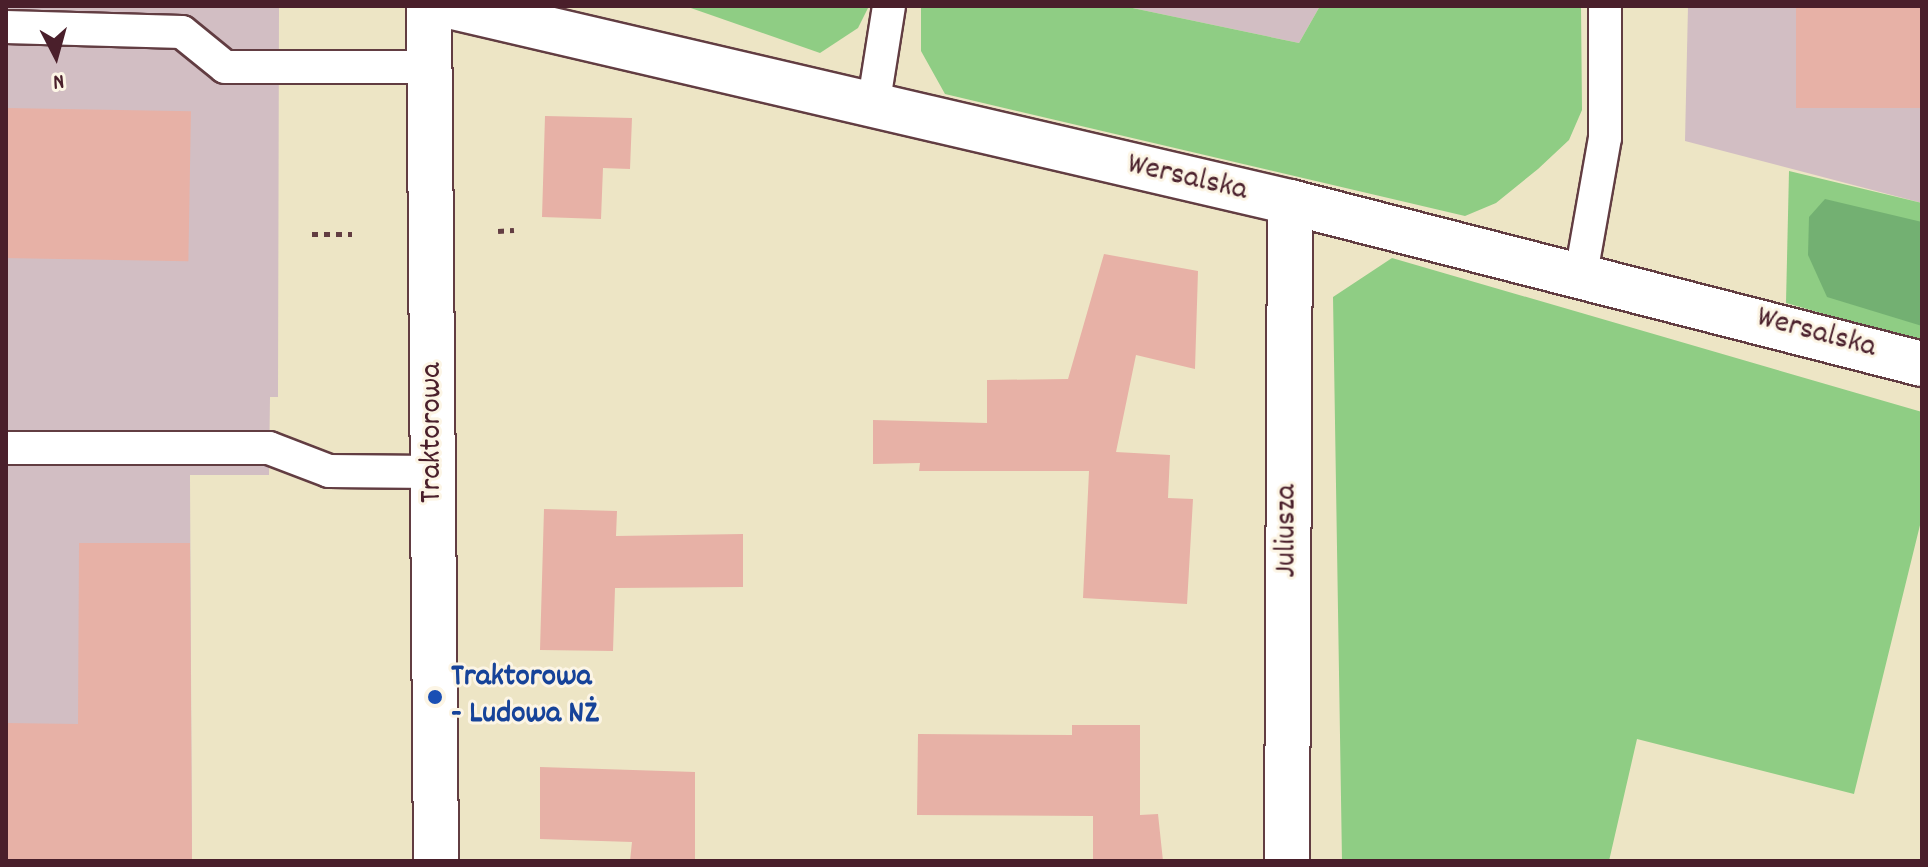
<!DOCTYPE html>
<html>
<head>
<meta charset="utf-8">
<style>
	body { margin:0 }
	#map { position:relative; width:1928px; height:867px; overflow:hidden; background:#ede5c5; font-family:Dekko,sans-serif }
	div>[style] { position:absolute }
	.industrial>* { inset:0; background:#d2bec3 }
	.green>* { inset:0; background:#8fcd84 }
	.forest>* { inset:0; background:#73b072 }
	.building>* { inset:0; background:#e7b1a6; transform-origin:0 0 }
	.path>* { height:5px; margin-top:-2.5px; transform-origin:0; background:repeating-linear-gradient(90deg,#623d42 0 6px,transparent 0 12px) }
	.roads { filter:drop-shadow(2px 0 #623d42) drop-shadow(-2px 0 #623d42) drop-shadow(0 2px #623d42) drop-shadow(0 -2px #623d42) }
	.service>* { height:32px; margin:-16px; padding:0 16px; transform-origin:16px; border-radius:16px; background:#fff }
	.minor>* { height:44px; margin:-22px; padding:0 22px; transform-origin:22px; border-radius:22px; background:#fff }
	.tertiary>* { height:44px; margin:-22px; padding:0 22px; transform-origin:22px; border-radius:22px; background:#fff }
	.dots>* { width:22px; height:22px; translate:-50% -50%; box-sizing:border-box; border:4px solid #fcf5e5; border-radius:50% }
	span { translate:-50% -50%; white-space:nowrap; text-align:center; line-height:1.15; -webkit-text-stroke:6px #fcf5e5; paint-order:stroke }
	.street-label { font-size:32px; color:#4a1f2b }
	.transit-label { font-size:32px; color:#164399; font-weight:700 }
	.left { translate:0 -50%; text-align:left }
	.frame { position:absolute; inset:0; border:8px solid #4a1f2b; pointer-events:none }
	.north { position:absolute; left:16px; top:16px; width:80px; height:80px; -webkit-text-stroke:6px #fcf5e5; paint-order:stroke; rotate:174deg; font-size:22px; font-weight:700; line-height:32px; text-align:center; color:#4a1f2b }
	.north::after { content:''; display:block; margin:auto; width:28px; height:36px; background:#4a1f2b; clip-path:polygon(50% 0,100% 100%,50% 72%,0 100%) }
</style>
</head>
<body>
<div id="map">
	<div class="industrial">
		<i style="clip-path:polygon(6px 6px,279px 6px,278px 397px,270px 397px,269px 475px,190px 475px,192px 861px,6px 861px)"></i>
		<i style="clip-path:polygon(1123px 6px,1320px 6px,1299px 43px)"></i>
		<i style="clip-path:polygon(1688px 6px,1922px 6px,1922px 203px,1685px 141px)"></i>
	</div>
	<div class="green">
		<i style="clip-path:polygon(685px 6px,869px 6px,858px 28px,820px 53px)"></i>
		<i style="clip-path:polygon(921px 6px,1123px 6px,1299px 43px,1320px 6px,1581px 6px,1582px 110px,1569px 140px,1538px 169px,1496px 203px,1465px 216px,945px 94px,921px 51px)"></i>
		<i style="clip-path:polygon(1789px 171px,1922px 203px,1922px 342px,1786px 303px)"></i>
		<i style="clip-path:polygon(1392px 258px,1922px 412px,1922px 517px,1854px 794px,1637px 739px,1609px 861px,1342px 861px,1333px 297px)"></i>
	</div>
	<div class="forest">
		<i style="clip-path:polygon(1825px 199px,1922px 222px,1922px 326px,1827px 297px,1808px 255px,1809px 217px)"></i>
	</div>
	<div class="building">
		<i style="left:1796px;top:6px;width:126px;height:102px"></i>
		<i style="left:6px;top:108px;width:185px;height:150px;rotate:1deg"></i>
		<i style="clip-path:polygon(545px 116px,632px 118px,630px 169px,603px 168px,601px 219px,542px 217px)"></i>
		<i style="clip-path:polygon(1104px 254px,1198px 271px,1195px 369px,1136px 355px,1116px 452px,1170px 455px,1168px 498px,1193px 499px,1187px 604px,1083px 598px,1089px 471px,919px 471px,920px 463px,873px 464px,873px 420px,987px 423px,987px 380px,1068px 379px)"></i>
		<i style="clip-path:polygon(544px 509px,617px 511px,616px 536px,743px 534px,743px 587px,615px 588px,613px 651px,540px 650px)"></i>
		<i style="clip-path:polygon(79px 543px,190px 543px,192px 861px,6px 861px,6px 723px,78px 724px)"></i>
		<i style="clip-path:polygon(1072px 725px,1140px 725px,1140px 815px,1158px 814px,1163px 861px,1093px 861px,1093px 816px,917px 815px,918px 734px,1072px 735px)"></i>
		<i style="clip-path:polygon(540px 767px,695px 772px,695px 861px,630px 861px,632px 842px,540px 839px)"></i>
	</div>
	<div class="path">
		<i style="left:498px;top:231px;width:16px;rotate:-4deg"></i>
		<i style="left:312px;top:234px;width:40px"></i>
	</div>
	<div class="roads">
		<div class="service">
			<i style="left:6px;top:27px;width:176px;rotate:1.6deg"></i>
			<i style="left:182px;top:32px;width:55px;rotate:39.1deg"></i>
			<i style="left:225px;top:67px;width:204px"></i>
			<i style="left:873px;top:107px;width:102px;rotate:-81deg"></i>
			<i style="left:1581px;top:274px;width:138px;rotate:-80deg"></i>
			<i style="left:1605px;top:138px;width:132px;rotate:-90deg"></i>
			<i style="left:6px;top:448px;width:263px"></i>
			<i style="left:269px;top:448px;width:64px;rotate:21deg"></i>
			<i style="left:329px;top:471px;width:104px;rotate:0.6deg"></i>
		</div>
		<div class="minor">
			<i style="left:449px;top:6px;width:864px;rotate:13.12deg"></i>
			<i style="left:1290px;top:202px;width:652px;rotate:14.38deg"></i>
			<i style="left:1287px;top:861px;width:659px;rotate:-89.74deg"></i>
		</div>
		<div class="tertiary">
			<i style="left:429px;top:6px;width:855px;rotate:89.53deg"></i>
		</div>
	</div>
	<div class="dots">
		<i style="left:435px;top:697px;background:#1a4fb4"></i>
	</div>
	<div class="street-label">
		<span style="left:1187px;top:179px;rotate:13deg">Wersalska</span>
		<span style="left:1816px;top:334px;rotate:15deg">Wersalska</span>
		<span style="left:433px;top:433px;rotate:-90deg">Traktorowa</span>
		<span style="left:1288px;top:531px;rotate:-90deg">Juliusza</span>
	</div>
	<div class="transit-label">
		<span class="left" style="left:451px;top:697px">Traktorowa<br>- Ludowa NŻ</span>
	</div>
	<div class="frame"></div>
	<div class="north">N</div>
</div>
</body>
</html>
